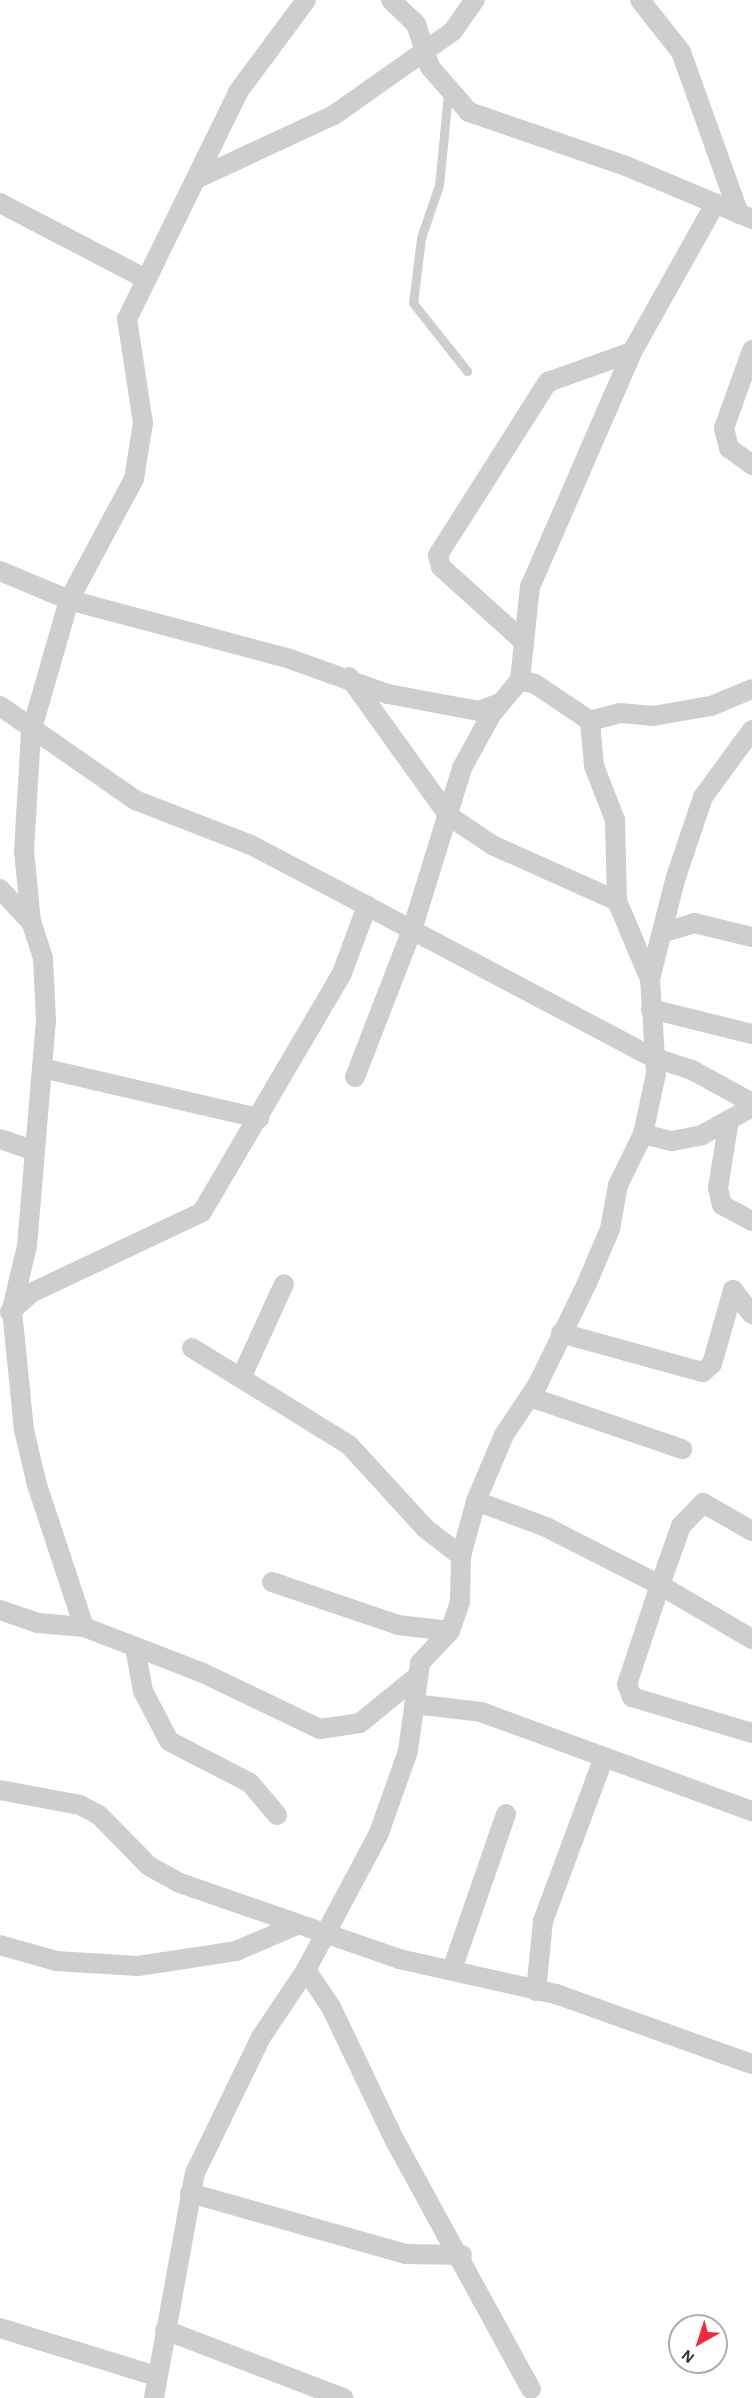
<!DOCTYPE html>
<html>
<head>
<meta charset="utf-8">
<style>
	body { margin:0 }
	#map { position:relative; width:752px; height:2398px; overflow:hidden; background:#fff; font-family:"Alegreya Sans",sans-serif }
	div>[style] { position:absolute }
	.lane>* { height:9px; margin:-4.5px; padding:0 4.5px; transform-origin:4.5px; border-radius:4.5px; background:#cecece }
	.street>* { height:20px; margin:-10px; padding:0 10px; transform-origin:10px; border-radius:10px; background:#cecece }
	span { translate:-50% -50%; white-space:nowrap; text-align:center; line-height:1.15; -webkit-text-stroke:6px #fff; paint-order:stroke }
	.north { position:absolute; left:668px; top:2314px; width:60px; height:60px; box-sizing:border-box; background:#fff; border:2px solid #adadad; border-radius:50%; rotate:219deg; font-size:16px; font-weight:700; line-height:24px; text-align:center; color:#313131 }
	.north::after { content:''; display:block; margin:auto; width:21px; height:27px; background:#f2293d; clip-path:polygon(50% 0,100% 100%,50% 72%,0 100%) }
</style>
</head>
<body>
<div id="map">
	<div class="lane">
		<i style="left:448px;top:94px;width:91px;rotate:95.6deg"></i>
		<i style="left:439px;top:185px;width:56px;rotate:108.8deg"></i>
		<i style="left:421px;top:238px;width:65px;rotate:97deg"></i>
		<i style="left:413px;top:303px;width:87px;rotate:51.5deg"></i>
	</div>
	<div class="street">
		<i style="left:391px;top:0;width:35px;rotate:44deg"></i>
		<i style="left:416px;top:24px;width:45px;rotate:72deg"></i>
		<i style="left:430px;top:67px;width:60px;rotate:49.1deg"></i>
		<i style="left:469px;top:112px;width:166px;rotate:19deg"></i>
		<i style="left:626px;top:166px;width:137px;rotate:22.8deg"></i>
		<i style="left:640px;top:0;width:66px;rotate:51.7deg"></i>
		<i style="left:681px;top:52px;width:172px;rotate:70.3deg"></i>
		<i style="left:196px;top:179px;width:152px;rotate:-24.9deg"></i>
		<i style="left:334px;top:115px;width:146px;rotate:-35.2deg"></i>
		<i style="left:453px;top:31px;width:38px;rotate:-55deg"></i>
		<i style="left:0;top:203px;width:162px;rotate:27.5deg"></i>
		<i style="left:752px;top:350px;width:83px;rotate:109.7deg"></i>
		<i style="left:724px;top:428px;width:21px;rotate:76deg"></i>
		<i style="left:729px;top:448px;width:29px;rotate:36deg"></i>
		<i style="left:0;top:571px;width:75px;rotate:22.8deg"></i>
		<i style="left:69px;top:600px;width:229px;rotate:14.9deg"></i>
		<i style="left:290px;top:659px;width:104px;rotate:19.7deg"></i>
		<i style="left:388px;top:694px;width:93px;rotate:10.6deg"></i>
		<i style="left:479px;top:711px;width:22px;rotate:-21deg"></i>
		<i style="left:524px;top:642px;width:112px;rotate:-137.9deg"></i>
		<i style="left:441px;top:567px;width:12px;rotate:-104deg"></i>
		<i style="left:438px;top:555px;width:205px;rotate:-57.6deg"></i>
		<i style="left:548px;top:382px;width:89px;rotate:-19.7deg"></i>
		<i style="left:349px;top:677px;width:171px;rotate:54.3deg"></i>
		<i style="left:449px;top:816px;width:52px;rotate:34deg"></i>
		<i style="left:492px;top:845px;width:137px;rotate:24.1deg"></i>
		<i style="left:520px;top:680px;width:94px;rotate:-83.9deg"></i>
		<i style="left:530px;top:587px;width:256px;rotate:-66.5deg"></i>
		<i style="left:632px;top:352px;width:167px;rotate:-60.7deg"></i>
		<i style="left:0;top:706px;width:165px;rotate:34.8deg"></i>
		<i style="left:135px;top:800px;width:124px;rotate:21.2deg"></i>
		<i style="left:251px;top:845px;width:131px;rotate:27.7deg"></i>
		<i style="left:590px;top:721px;width:45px;rotate:84.9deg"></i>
		<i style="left:594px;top:766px;width:58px;rotate:68.7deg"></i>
		<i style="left:615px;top:820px;width:81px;rotate:88.6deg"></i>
		<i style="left:617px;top:901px;width:85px;rotate:67.1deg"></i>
		<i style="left:590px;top:721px;width:31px;rotate:-15deg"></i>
		<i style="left:620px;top:713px;width:33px;rotate:5deg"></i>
		<i style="left:653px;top:716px;width:59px;rotate:-9.8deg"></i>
		<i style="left:711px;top:706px;width:44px;rotate:-22.5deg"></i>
		<i style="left:0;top:889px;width:45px;rotate:46.8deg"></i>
		<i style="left:665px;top:932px;width:30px;rotate:-17deg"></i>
		<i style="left:694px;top:923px;width:60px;rotate:13.6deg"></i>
		<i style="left:651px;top:1009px;width:104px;rotate:13.9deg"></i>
		<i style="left:42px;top:1068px;width:223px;rotate:13deg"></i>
		<i style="left:355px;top:1077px;width:158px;rotate:-68.8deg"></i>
		<i style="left:412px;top:930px;width:272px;rotate:27.9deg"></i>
		<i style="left:652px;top:1057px;width:42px;rotate:18deg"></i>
		<i style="left:692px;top:1070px;width:68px;rotate:28.8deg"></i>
		<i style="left:729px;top:1120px;width:69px;rotate:99.2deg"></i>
		<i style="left:718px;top:1188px;width:17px;rotate:77deg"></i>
		<i style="left:722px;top:1205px;width:34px;rotate:28deg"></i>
		<i style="left:643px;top:1134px;width:30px;rotate:14deg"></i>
		<i style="left:672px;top:1141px;width:31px;rotate:-11deg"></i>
		<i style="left:702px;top:1135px;width:57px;rotate:-29.2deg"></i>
		<i style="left:0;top:1139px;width:37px;rotate:19deg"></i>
		<i style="left:10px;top:1312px;width:28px;rotate:-42deg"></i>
		<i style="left:31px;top:1293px;width:189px;rotate:-25.3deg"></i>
		<i style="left:202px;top:1212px;width:277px;rotate:-59.6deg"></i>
		<i style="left:342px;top:973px;width:72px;rotate:-69.5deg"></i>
		<i style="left:367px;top:906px;width:51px;rotate:28.1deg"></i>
		<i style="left:412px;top:930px;width:170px;rotate:-72.8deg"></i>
		<i style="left:462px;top:768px;width:60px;rotate:-61.3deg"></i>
		<i style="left:491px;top:715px;width:45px;rotate:-50.4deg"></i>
		<i style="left:520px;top:680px;width:16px;rotate:15deg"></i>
		<i style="left:535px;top:684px;width:66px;rotate:33.9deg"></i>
		<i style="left:561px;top:1333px;width:147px;rotate:15.4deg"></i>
		<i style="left:703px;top:1372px;width:12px;rotate:-42deg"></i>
		<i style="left:712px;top:1364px;width:77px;rotate:-74.2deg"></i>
		<i style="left:733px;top:1290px;width:31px;rotate:52deg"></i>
		<i style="left:192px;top:1348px;width:185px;rotate:31.7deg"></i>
		<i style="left:349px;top:1445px;width:113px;rotate:47.5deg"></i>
		<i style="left:425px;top:1528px;width:46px;rotate:37.9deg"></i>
		<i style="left:241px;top:1378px;width:103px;rotate:-65.4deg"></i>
		<i style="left:530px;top:1397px;width:161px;rotate:18.9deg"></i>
		<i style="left:476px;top:1501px;width:75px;rotate:20.4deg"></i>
		<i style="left:546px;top:1527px;width:128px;rotate:27deg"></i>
		<i style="left:660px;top:1585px;width:63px;rotate:-70.4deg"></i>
		<i style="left:681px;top:1526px;width:32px;rotate:-46deg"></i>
		<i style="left:703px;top:1503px;width:56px;rotate:29.7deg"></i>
		<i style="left:272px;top:1582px;width:133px;rotate:18.8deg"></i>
		<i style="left:398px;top:1625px;width:52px;rotate:6.6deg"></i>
		<i style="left:0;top:1610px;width:40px;rotate:18.9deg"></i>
		<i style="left:38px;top:1623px;width:46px;rotate:5deg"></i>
		<i style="left:84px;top:1627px;width:128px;rotate:21.1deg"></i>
		<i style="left:203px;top:1673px;width:130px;rotate:25.6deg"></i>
		<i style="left:320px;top:1729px;width:40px;rotate:-8.5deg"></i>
		<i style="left:360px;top:1723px;width:70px;rotate:-39.2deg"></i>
		<i style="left:84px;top:1627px;width:150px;rotate:-108.3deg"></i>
		<i style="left:37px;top:1485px;width:57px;rotate:-103.3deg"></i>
		<i style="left:24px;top:1430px;width:122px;rotate:-95.7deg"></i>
		<i style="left:12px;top:1309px;width:65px;rotate:-76.6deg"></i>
		<i style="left:27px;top:1246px;width:226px;rotate:-85.2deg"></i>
		<i style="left:46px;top:1021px;width:63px;rotate:-92.7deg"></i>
		<i style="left:43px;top:958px;width:38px;rotate:-108deg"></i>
		<i style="left:31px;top:922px;width:71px;rotate:-95.6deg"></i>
		<i style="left:24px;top:851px;width:119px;rotate:-86.6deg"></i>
		<i style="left:31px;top:732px;width:137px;rotate:-73.9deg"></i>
		<i style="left:69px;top:600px;width:137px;rotate:-61.8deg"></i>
		<i style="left:134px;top:479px;width:57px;rotate:-80.9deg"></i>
		<i style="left:143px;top:423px;width:105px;rotate:-98.7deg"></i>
		<i style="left:127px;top:319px;width:253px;rotate:-63.9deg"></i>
		<i style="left:238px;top:92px;width:114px;rotate:-53.5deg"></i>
		<i style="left:752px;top:1639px;width:107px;rotate:-149.6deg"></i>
		<i style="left:660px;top:1585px;width:104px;rotate:108.4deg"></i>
		<i style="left:627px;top:1684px;width:14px;rotate:69deg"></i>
		<i style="left:632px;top:1697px;width:125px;rotate:16.7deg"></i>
		<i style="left:135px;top:1648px;width:44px;rotate:79.5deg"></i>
		<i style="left:143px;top:1691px;width:56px;rotate:62.5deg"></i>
		<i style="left:169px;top:1741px;width:91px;rotate:27.4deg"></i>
		<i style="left:250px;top:1783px;width:42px;rotate:49.8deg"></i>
		<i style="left:414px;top:1704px;width:67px;rotate:6.8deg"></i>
		<i style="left:481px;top:1712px;width:289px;rotate:20.1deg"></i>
		<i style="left:0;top:1790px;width:81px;rotate:10.6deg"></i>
		<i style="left:80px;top:1805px;width:21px;rotate:28deg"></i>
		<i style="left:99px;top:1815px;width:71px;rotate:45.6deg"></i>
		<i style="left:149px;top:1866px;width:35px;rotate:29deg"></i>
		<i style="left:180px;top:1883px;width:232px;rotate:19.1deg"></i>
		<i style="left:399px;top:1959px;width:161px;rotate:12.6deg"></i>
		<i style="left:556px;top:1994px;width:208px;rotate:19.7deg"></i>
		<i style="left:0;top:1945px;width:58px;rotate:15.9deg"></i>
		<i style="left:56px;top:1961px;width:82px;rotate:3.5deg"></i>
		<i style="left:138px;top:1966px;width:99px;rotate:-8.7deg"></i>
		<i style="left:236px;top:1951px;width:66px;rotate:-23.1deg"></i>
		<i style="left:453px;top:1967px;width:162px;rotate:-70.9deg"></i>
		<i style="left:306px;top:1970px;width:45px;rotate:56deg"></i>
		<i style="left:331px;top:2007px;width:146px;rotate:64.5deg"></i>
		<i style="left:394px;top:2139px;width:285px;rotate:61.3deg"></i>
		<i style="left:536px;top:1991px;width:70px;rotate:-84.3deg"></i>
		<i style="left:543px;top:1921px;width:175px;rotate:-69.6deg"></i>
		<i style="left:190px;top:2193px;width:223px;rotate:15.8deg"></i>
		<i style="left:405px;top:2254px;width:57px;rotate:1deg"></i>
		<i style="left:0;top:2328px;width:163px;rotate:17.1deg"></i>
		<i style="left:165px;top:2330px;width:191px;rotate:20.9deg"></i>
		<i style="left:154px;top:2398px;width:229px;rotate:-79.7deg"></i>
		<i style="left:195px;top:2173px;width:151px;rotate:-64.1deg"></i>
		<i style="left:261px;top:2037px;width:81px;rotate:-56.1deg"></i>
		<i style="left:306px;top:1970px;width:155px;rotate:-61.9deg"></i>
		<i style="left:379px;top:1833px;width:87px;rotate:-70.5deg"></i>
		<i style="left:408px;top:1751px;width:89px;rotate:-82.2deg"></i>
		<i style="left:420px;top:1663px;width:44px;rotate:-46.8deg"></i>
		<i style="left:450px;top:1631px;width:31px;rotate:-71deg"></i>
		<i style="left:460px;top:1602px;width:46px;rotate:-88.8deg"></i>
		<i style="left:461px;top:1556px;width:57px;rotate:-74.7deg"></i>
		<i style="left:476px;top:1501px;width:72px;rotate:-67deg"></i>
		<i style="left:504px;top:1435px;width:61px;rotate:-56.3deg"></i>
		<i style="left:538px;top:1384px;width:112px;rotate:-64.1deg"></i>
		<i style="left:587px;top:1283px;width:59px;rotate:-66.9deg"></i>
		<i style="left:610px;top:1229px;width:45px;rotate:-79.7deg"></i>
		<i style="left:618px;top:1185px;width:57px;rotate:-63.9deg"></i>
		<i style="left:643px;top:1134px;width:61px;rotate:-77.8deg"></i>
		<i style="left:656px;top:1074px;width:95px;rotate:-93.6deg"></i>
		<i style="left:650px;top:979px;width:102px;rotate:-75.8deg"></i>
		<i style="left:675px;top:880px;width:88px;rotate:-71.4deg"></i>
		<i style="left:703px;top:797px;width:83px;rotate:-53.8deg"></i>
	</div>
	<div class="north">N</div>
</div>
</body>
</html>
